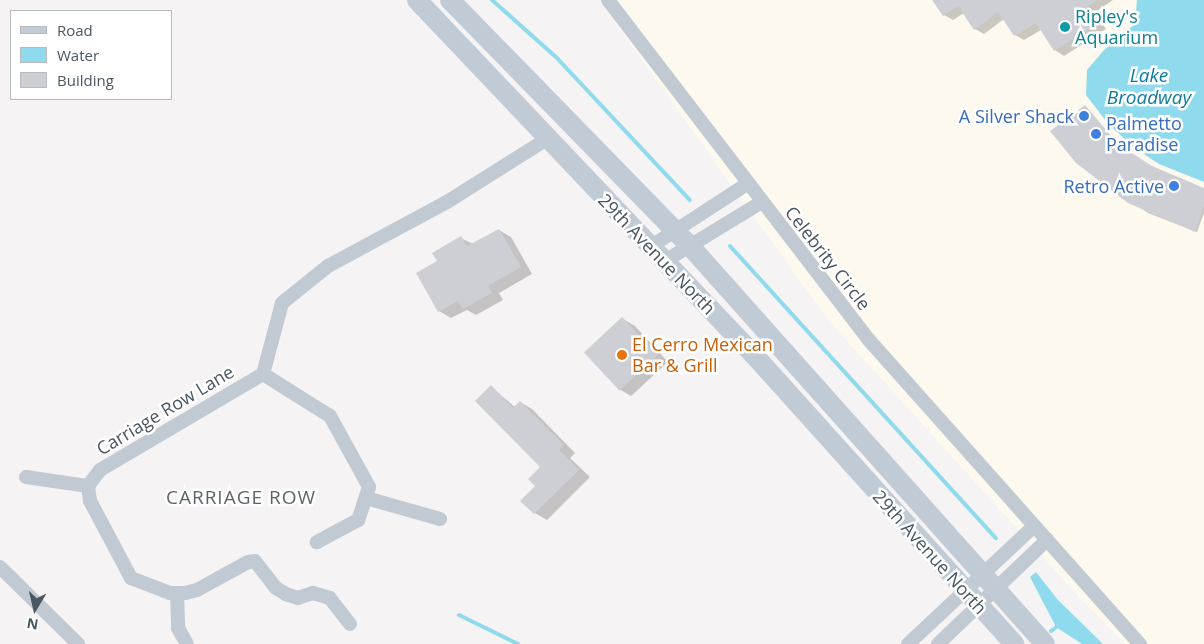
<!DOCTYPE html>
<html>
<head>
<meta charset="utf-8">
<style>
	body { margin:0 }
	#map { position:relative; width:1204px; height:644px; overflow:hidden; background:#f5f3f3; font-family:"Open Sans",sans-serif }
	div>[style] { position:absolute }
	.commercial>* { inset:0; background:#fdf9ef }
	.water>* { inset:0; background:#90daee }
	.shadow>* { inset:0; background:#0003 }
	.stream>* { height:4px; margin:-2px; padding:0 2px; transform-origin:2px; border-radius:2px; background:#90daee }
	.building>* { inset:0; background:#cdcfd5; transform-origin:0 0 }
	.street>* { height:14px; margin:-7px; padding:0 7px; transform-origin:7px; border-radius:7px; background:#c1cad2 }
	.secondary>* { height:20px; margin:-10px; padding:0 10px; transform-origin:10px; border-radius:10px; background:#c1cbd6 }
	.dots>* { width:14px; height:14px; translate:-50% -50%; box-sizing:border-box; border:2px solid #fff; border-radius:50% }
	span { translate:-50% -50%; white-space:nowrap; text-align:center; line-height:1.15; -webkit-text-stroke:5px #fff; paint-order:stroke }
	.culture-label { font-size:18px; color:#0d838f }
	.left { translate:0 -50%; text-align:left }
	.shop-label { font-size:18px; color:#366cbe }
	.right { translate:-100% -50%; text-align:right }
	.street-label { font-size:18px; color:#4a5661 }
	.food-label { font-size:18px; color:#c56008 }
	.water-label { font-size:19px; color:#0c7c9b; font-style:italic }
	.neighbourhood-label { font-size:19px; color:#5f6368; letter-spacing:1px }
	.legend { position:absolute; left:10px; top:10px; width:162px; height:90px; box-sizing:border-box; background:#fff; border:1px solid #b7bbc0; margin:0; padding:6px 9px; list-style:none; font-size:15px; color:#4a5661 }
	.legend li { display:flex; align-items:center; gap:10px; height:25px }
	.legend b { width:25px; border:1px solid #b7bbc0 }
	.north { position:absolute; left:10px; top:584px; width:50px; height:50px; -webkit-text-stroke:4px #fff; paint-order:stroke; rotate:189deg; font-size:14px; font-weight:700; line-height:20px; text-align:center; color:#4a5661 }
	.north::after { content:''; display:block; margin:auto; width:18px; height:22px; background:#4a5661; clip-path:polygon(50% 0,100% 100%,50% 72%,0 100%) }
</style>
</head>
<body>
<div id="map">
	<div class="commercial">
		<i style="clip-path:polygon(599px 0,1204px 0,1204px 644px,1125px 644px,1080px 598px,828px 320px)"></i>
	</div>
	<div class="water">
		<i style="clip-path:polygon(1137px 0,1204px 0,1204px 182px,1159px 164px,1136px 149px,1109px 125px,1086px 95px,1087px 70px,1104px 50px,1135px 24px)"></i>
		<i style="clip-path:polygon(1036px 572px,1058px 600px,1103px 644px,1082px 644px,1056px 627px,1030px 577px)"></i>
	</div>
	<div class="shadow">
		<i style="clip-path:polygon(934px 0,1113px 0,1095px 12px,1106px 29px,1064px 56px,1055px 50px,1041px 30px,1024px 40px,1015px 35px,1004px 19px,984px 34px,975px 29px,964px 13px,953px 20px,944px 15px)"></i>
		<i style="clip-path:polygon(1085px 106px,1120px 147px,1153px 168px,1204px 190px,1204px 213px,1197px 232px,1148px 213px,1076px 162px)"></i>
		<i style="clip-path:polygon(499px 230px,511px 237px,532px 274px,499px 293px,503px 300px,476px 315px,467px 310px,451px 318px,439px 311px,418px 273px,438px 262px,461px 238px,473px 244px)"></i>
		<i style="clip-path:polygon(623px 319px,635px 326px,668px 362px,631px 396px,619px 389px)"></i>
		<i style="clip-path:polygon(491px 387px,515px 407px,520px 402px,532px 409px,575px 453px,570px 458px,590px 477px,547px 520px,535px 513px,542px 467px)"></i>
	</div>
	<div class="stream">
		<i style="left:492px;top:0;width:86px;rotate:41.7deg"></i>
		<i style="left:556px;top:57px;width:196px;rotate:46.9deg"></i>
		<i style="left:730px;top:246px;width:395px;rotate:47.7deg"></i>
		<i style="left:459px;top:615px;width:66px;rotate:26.2deg"></i>
		<i style="left:1051px;top:631px;width:10px;rotate:-37deg"></i>
	</div>
	<div class="building">
		<i style="clip-path:polygon(932px 0,1097px 0,1087px 7px,1098px 24px,1054px 51px,1036px 23px,1014px 36px,998px 12px,974px 30px,958px 6px,943px 16px)"></i>
		<i style="clip-path:polygon(1085px 105px,1118px 144px,1152px 166px,1204px 188px,1204px 205px,1195px 232px,1128px 203px,1076px 163px,1050px 131px)"></i>
		<i style="clip-path:polygon(499px 229px,521px 267px,488px 286px,492px 293px,463px 309px,458px 301px,438px 312px,416px 273px,437px 261px,432px 253px,461px 236px,467px 246px)"></i>
		<i style="left:622px;top:317px;width:52px;height:52px;rotate:47deg"></i>
		<i style="clip-path:polygon(491px 385px,513px 408px,520px 401px,564px 445px,559px 450px,579px 470px,534px 514px,520px 501px,535px 486px,528px 479px,540px 467px,475px 401px)"></i>
	</div>
	<div class="street">
		<i style="left:608px;top:0;width:427px;rotate:52.5deg"></i>
		<i style="left:868px;top:339px;width:409px;rotate:48.3deg"></i>
		<i style="left:650px;top:247px;width:116px;rotate:-33deg"></i>
		<i style="left:665px;top:261px;width:111px;rotate:-31.4deg"></i>
		<i style="left:263px;top:374px;width:79px;rotate:32.1deg"></i>
		<i style="left:330px;top:416px;width:81px;rotate:61.2deg"></i>
		<i style="left:369px;top:487px;width:35px;rotate:108deg"></i>
		<i style="left:358px;top:520px;width:47px;rotate:151.8deg"></i>
		<i style="left:26px;top:477px;width:63px;rotate:8.3deg"></i>
		<i style="left:366px;top:498px;width:77px;rotate:15.8deg"></i>
		<i style="left:0;top:567px;width:110px;rotate:44.6deg"></i>
		<i style="left:177px;top:593px;width:35px;rotate:88deg"></i>
		<i style="left:178px;top:628px;width:18px;rotate:61deg"></i>
		<i style="left:350px;top:624px;width:33px;rotate:-128deg"></i>
		<i style="left:330px;top:598px;width:18px;rotate:-164deg"></i>
		<i style="left:313px;top:593px;width:16px;rotate:162deg"></i>
		<i style="left:298px;top:598px;width:13px;rotate:-162deg"></i>
		<i style="left:286px;top:594px;width:12px;rotate:-149deg"></i>
		<i style="left:276px;top:588px;width:34px;rotate:-128deg"></i>
		<i style="left:255px;top:561px;width:7px;rotate:172deg"></i>
		<i style="left:248px;top:562px;width:58px;rotate:151.2deg"></i>
		<i style="left:197px;top:590px;width:12px;rotate:166deg"></i>
		<i style="left:185px;top:593px;width:15px;rotate:180deg"></i>
		<i style="left:170px;top:593px;width:42px;rotate:-159deg"></i>
		<i style="left:131px;top:578px;width:87px;rotate:-118deg"></i>
		<i style="left:90px;top:501px;width:15px;rotate:-98deg"></i>
		<i style="left:88px;top:486px;width:20px;rotate:-53deg"></i>
		<i style="left:100px;top:470px;width:189px;rotate:-30.5deg"></i>
		<i style="left:263px;top:374px;width:73px;rotate:-75deg"></i>
		<i style="left:282px;top:303px;width:59px;rotate:-38.8deg"></i>
		<i style="left:328px;top:266px;width:135px;rotate:-28.3deg"></i>
		<i style="left:447px;top:202px;width:118px;rotate:-32.2deg"></i>
		<i style="left:908px;top:644px;width:173px;rotate:-43.1deg"></i>
		<i style="left:938px;top:644px;width:151px;rotate:-43.7deg"></i>
	</div>
	<div class="secondary">
		<i style="left:417px;top:0;width:489px;rotate:46.5deg"></i>
		<i style="left:754px;top:355px;width:389px;rotate:48deg"></i>
		<i style="left:450px;top:0;width:344px;rotate:45.7deg"></i>
		<i style="left:690px;top:246px;width:533px;rotate:48.27deg"></i>
	</div>
	<div class="dots">
		<i style="left:1065px;top:27px;background:#0f9aa8"></i>
		<i style="left:1084px;top:116px;background:#3f7fe0"></i>
		<i style="left:1096px;top:134px;background:#3f7fe0"></i>
		<i style="left:1174px;top:186px;background:#3f7fe0"></i>
		<i style="left:622px;top:355px;background:#e8710a"></i>
	</div>
	<div class="culture-label">
		<span class="left" style="left:1075px;top:27px">Ripley's<br>Aquarium</span>
	</div>
	<div class="shop-label">
		<span class="right" style="left:1074px;top:116px">A Silver Shack</span>
		<span class="left" style="left:1106px;top:134px">Palmetto<br>Paradise</span>
		<span class="right" style="left:1164px;top:186px">Retro Active</span>
	</div>
	<div class="street-label">
		<span style="left:657px;top:254px;rotate:46deg">29th Avenue North</span>
		<span style="left:828px;top:258px;rotate:52deg">Celebrity Circle</span>
		<span style="left:165px;top:410px;rotate:-31deg">Carriage Row Lane</span>
		<span style="left:930px;top:552px;rotate:48deg">29th Avenue North</span>
	</div>
	<div class="food-label">
		<span class="left" style="left:632px;top:355px">El Cerro Mexican<br>Bar &amp; Grill</span>
	</div>
	<div class="water-label">
		<span style="left:1149px;top:87px">Lake<br>Broadway</span>
	</div>
	<div class="neighbourhood-label">
		<span style="left:241px;top:498px">CARRIAGE ROW</span>
	</div>
	<ul class="legend">
	<li><b style="height:6px;background:#c1cbd6"></b>Road</li>
	<li><b style="height:14px;background:#90daee"></b>Water</li>
	<li><b style="height:14px;background:#cdcfd5"></b>Building</li>
	</ul>
	<div class="north">N</div>
</div>
</body>
</html>
